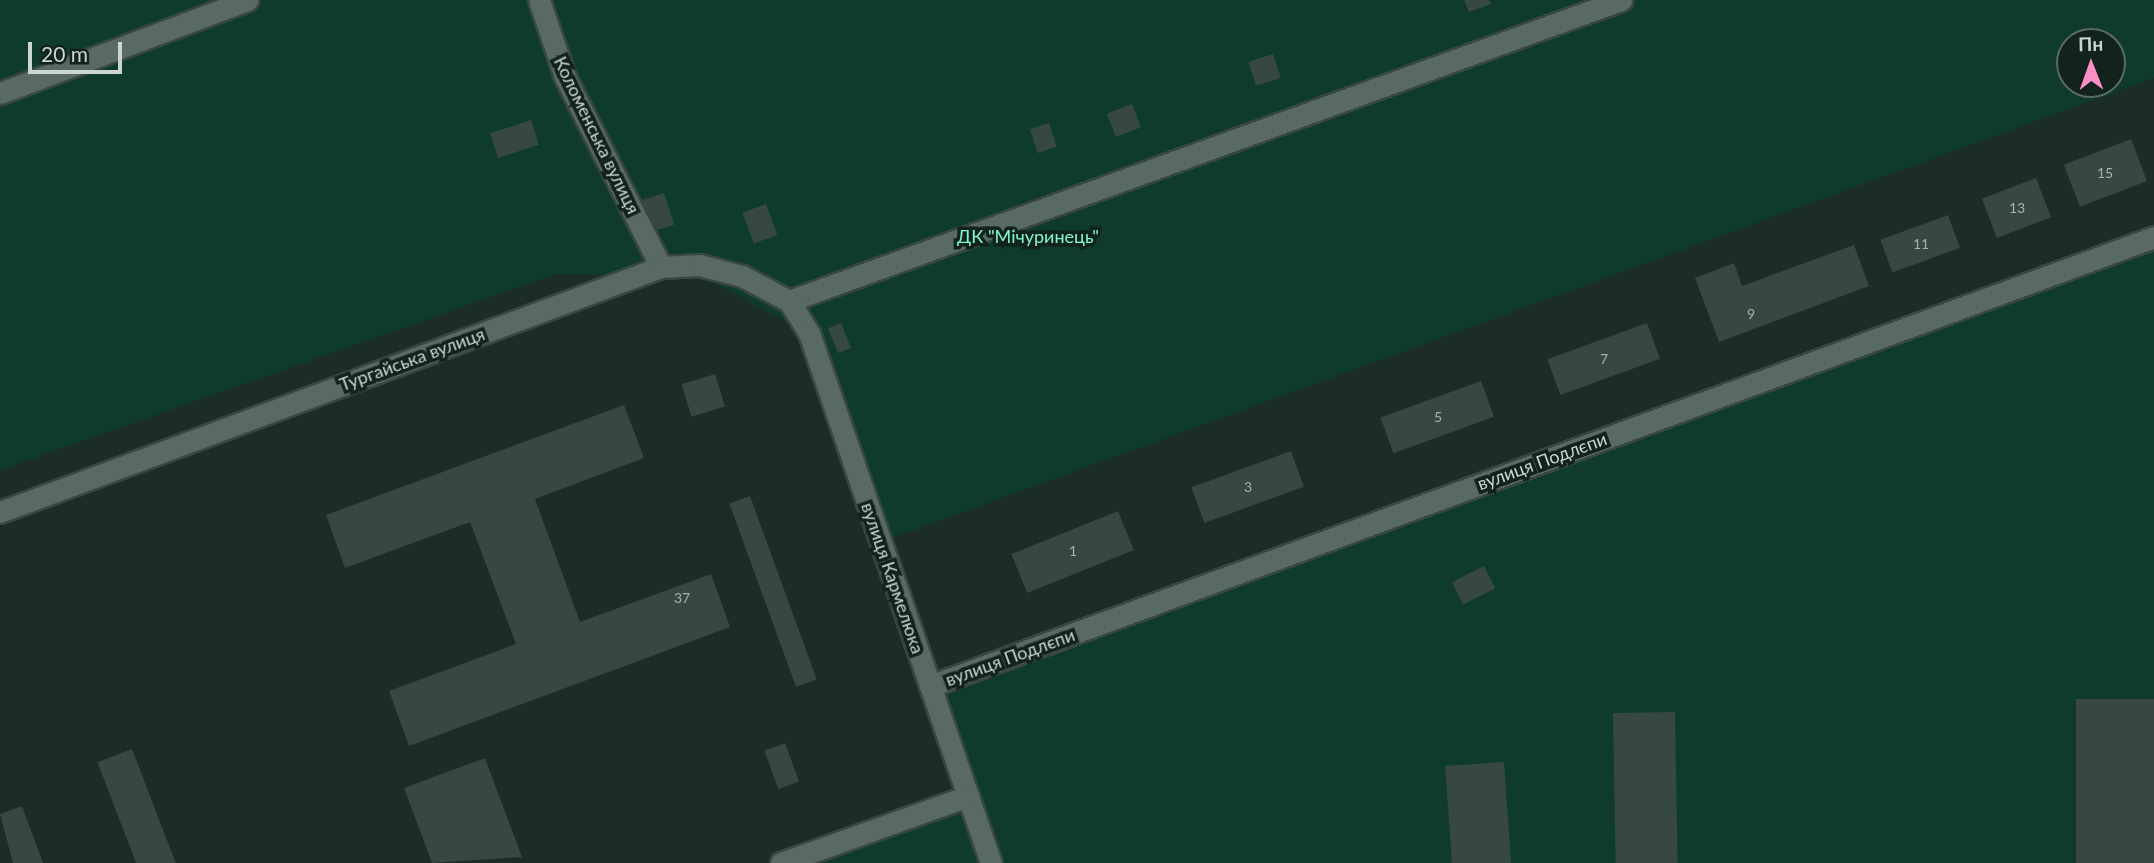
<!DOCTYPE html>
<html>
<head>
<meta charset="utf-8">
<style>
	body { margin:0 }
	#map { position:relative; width:2154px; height:863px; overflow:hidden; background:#1c2c26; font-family:Lato,sans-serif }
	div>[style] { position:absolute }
	.green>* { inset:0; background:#0e3b2e }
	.building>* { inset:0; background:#374841; transform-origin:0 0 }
	.roads { filter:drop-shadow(2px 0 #384741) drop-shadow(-2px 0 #384741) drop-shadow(0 2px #384741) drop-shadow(0 -2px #384741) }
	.minor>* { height:21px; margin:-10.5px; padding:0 10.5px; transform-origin:10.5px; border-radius:10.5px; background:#586a63 }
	span { translate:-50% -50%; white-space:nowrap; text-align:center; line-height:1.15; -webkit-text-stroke:7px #12221d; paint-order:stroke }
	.number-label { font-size:14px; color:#a6b2ad }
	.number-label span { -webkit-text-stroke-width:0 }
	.street-label { font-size:18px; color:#cbd5d1 }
	.park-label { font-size:18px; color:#80f6cf }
	.north { position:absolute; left:2056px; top:28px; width:70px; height:70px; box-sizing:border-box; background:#12221d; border:2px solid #5c6a65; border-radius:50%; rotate:359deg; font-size:19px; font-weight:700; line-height:28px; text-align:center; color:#cbd5d1 }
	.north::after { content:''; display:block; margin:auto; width:24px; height:32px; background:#fb8fc5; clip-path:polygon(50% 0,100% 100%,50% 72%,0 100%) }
	.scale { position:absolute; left:28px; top:42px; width:94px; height:32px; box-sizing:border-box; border:4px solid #cbd5d1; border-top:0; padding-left:9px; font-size:21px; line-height:24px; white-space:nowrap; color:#cbd5d1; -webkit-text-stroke:5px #12221d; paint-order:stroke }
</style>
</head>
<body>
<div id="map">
	<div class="green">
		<i style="clip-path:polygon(evenodd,0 0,2154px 0,2154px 78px,881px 542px,809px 333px,700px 276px,556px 274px,0 470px,0 0,2070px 42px,2112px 42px,2112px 84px,2070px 84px,2070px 42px)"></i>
		<i style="clip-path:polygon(2154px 237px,2154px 863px,781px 863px,968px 796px,930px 686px)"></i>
	</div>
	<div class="building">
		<i style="clip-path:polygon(1464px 0,1489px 0,1491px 4px,1469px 12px)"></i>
		<i style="left:1273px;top:54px;width:25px;height:26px;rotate:72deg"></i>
		<i style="left:1132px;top:104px;width:25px;height:27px;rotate:69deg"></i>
		<i style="left:531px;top:120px;width:26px;height:43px;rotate:72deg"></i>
		<i style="left:1049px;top:123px;width:25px;height:20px;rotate:72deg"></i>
		<i style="left:2131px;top:139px;width:45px;height:72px;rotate:69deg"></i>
		<i style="left:2036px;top:178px;width:42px;height:58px;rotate:69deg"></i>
		<i style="left:664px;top:193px;width:33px;height:27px;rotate:72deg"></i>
		<i style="left:766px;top:204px;width:33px;height:25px;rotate:70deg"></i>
		<i style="left:1948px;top:215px;width:35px;height:72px;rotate:70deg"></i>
		<i style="clip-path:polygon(1854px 245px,1869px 286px,1719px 342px,1695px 278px,1734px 263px,1742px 286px)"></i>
		<i style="left:841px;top:323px;width:27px;height:14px;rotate:68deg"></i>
		<i style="left:1647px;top:323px;width:38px;height:106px;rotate:70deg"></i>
		<i style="left:715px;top:374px;width:34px;height:35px;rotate:73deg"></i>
		<i style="left:1481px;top:381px;width:38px;height:107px;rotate:70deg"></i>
		<i style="clip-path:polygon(624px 405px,644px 458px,535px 499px,580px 622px,711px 574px,730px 627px,409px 746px,389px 691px,516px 644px,470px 522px,345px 568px,326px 515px)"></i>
		<i style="left:1291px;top:451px;width:38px;height:106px;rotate:70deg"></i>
		<i style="left:750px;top:496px;width:195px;height:22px;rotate:70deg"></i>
		<i style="left:1118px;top:511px;width:42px;height:115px;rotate:68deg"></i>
		<i style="left:1484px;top:566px;width:25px;height:36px;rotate:63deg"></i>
		<i style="left:2154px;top:699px;width:164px;height:78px;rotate:90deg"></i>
		<i style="left:1675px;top:712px;width:151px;height:62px;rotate:89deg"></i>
		<i style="left:785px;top:743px;width:41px;height:22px;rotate:70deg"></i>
		<i style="left:132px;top:749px;width:122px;height:37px;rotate:69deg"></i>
		<i style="clip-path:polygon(485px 758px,522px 857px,432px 863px,404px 788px)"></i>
		<i style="left:1504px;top:762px;width:101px;height:59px;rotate:86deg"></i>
		<i style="clip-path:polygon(22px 806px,43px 863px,13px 863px,0 814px)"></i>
	</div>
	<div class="roads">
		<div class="minor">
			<i style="left:539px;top:0;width:81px;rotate:71.3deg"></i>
			<i style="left:565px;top:77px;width:213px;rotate:63.2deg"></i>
			<i style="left:0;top:93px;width:264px;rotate:-20.6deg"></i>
			<i style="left:789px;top:301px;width:885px;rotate:-19.89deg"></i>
			<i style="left:0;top:512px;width:705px;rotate:-20.34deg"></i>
			<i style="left:661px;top:267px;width:38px;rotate:-3deg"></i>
			<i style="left:699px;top:265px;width:44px;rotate:14.3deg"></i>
			<i style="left:742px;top:276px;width:53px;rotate:28deg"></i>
			<i style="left:789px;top:301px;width:38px;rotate:58deg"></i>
			<i style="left:809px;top:333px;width:560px;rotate:71.05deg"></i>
			<i style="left:930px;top:686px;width:1304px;rotate:-20.14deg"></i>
			<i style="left:781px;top:863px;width:199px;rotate:-19.7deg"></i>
		</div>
	</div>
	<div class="number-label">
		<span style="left:2105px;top:173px">15</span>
		<span style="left:2017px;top:208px">13</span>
		<span style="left:1921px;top:244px">11</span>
		<span style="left:1751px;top:314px">9</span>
		<span style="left:1604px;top:359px">7</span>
		<span style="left:1438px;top:417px">5</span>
		<span style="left:1248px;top:487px">3</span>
		<span style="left:1073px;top:551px">1</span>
		<span style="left:682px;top:598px">37</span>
	</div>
	<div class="street-label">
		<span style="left:597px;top:135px;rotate:64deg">Коломенська вулиця</span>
		<span style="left:412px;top:359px;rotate:-20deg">Тургайська вулиця</span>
		<span style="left:1542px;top:461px;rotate:-20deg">вулиця Подлєпи</span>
		<span style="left:893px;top:578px;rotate:71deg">вулиця Кармелюка</span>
		<span style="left:1010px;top:657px;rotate:-20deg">вулиця Подлєпи</span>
	</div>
	<div class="park-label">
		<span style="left:1028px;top:236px">ДК "Мічуринець"</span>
	</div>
	<div class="north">Пн</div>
	<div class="scale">20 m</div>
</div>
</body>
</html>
